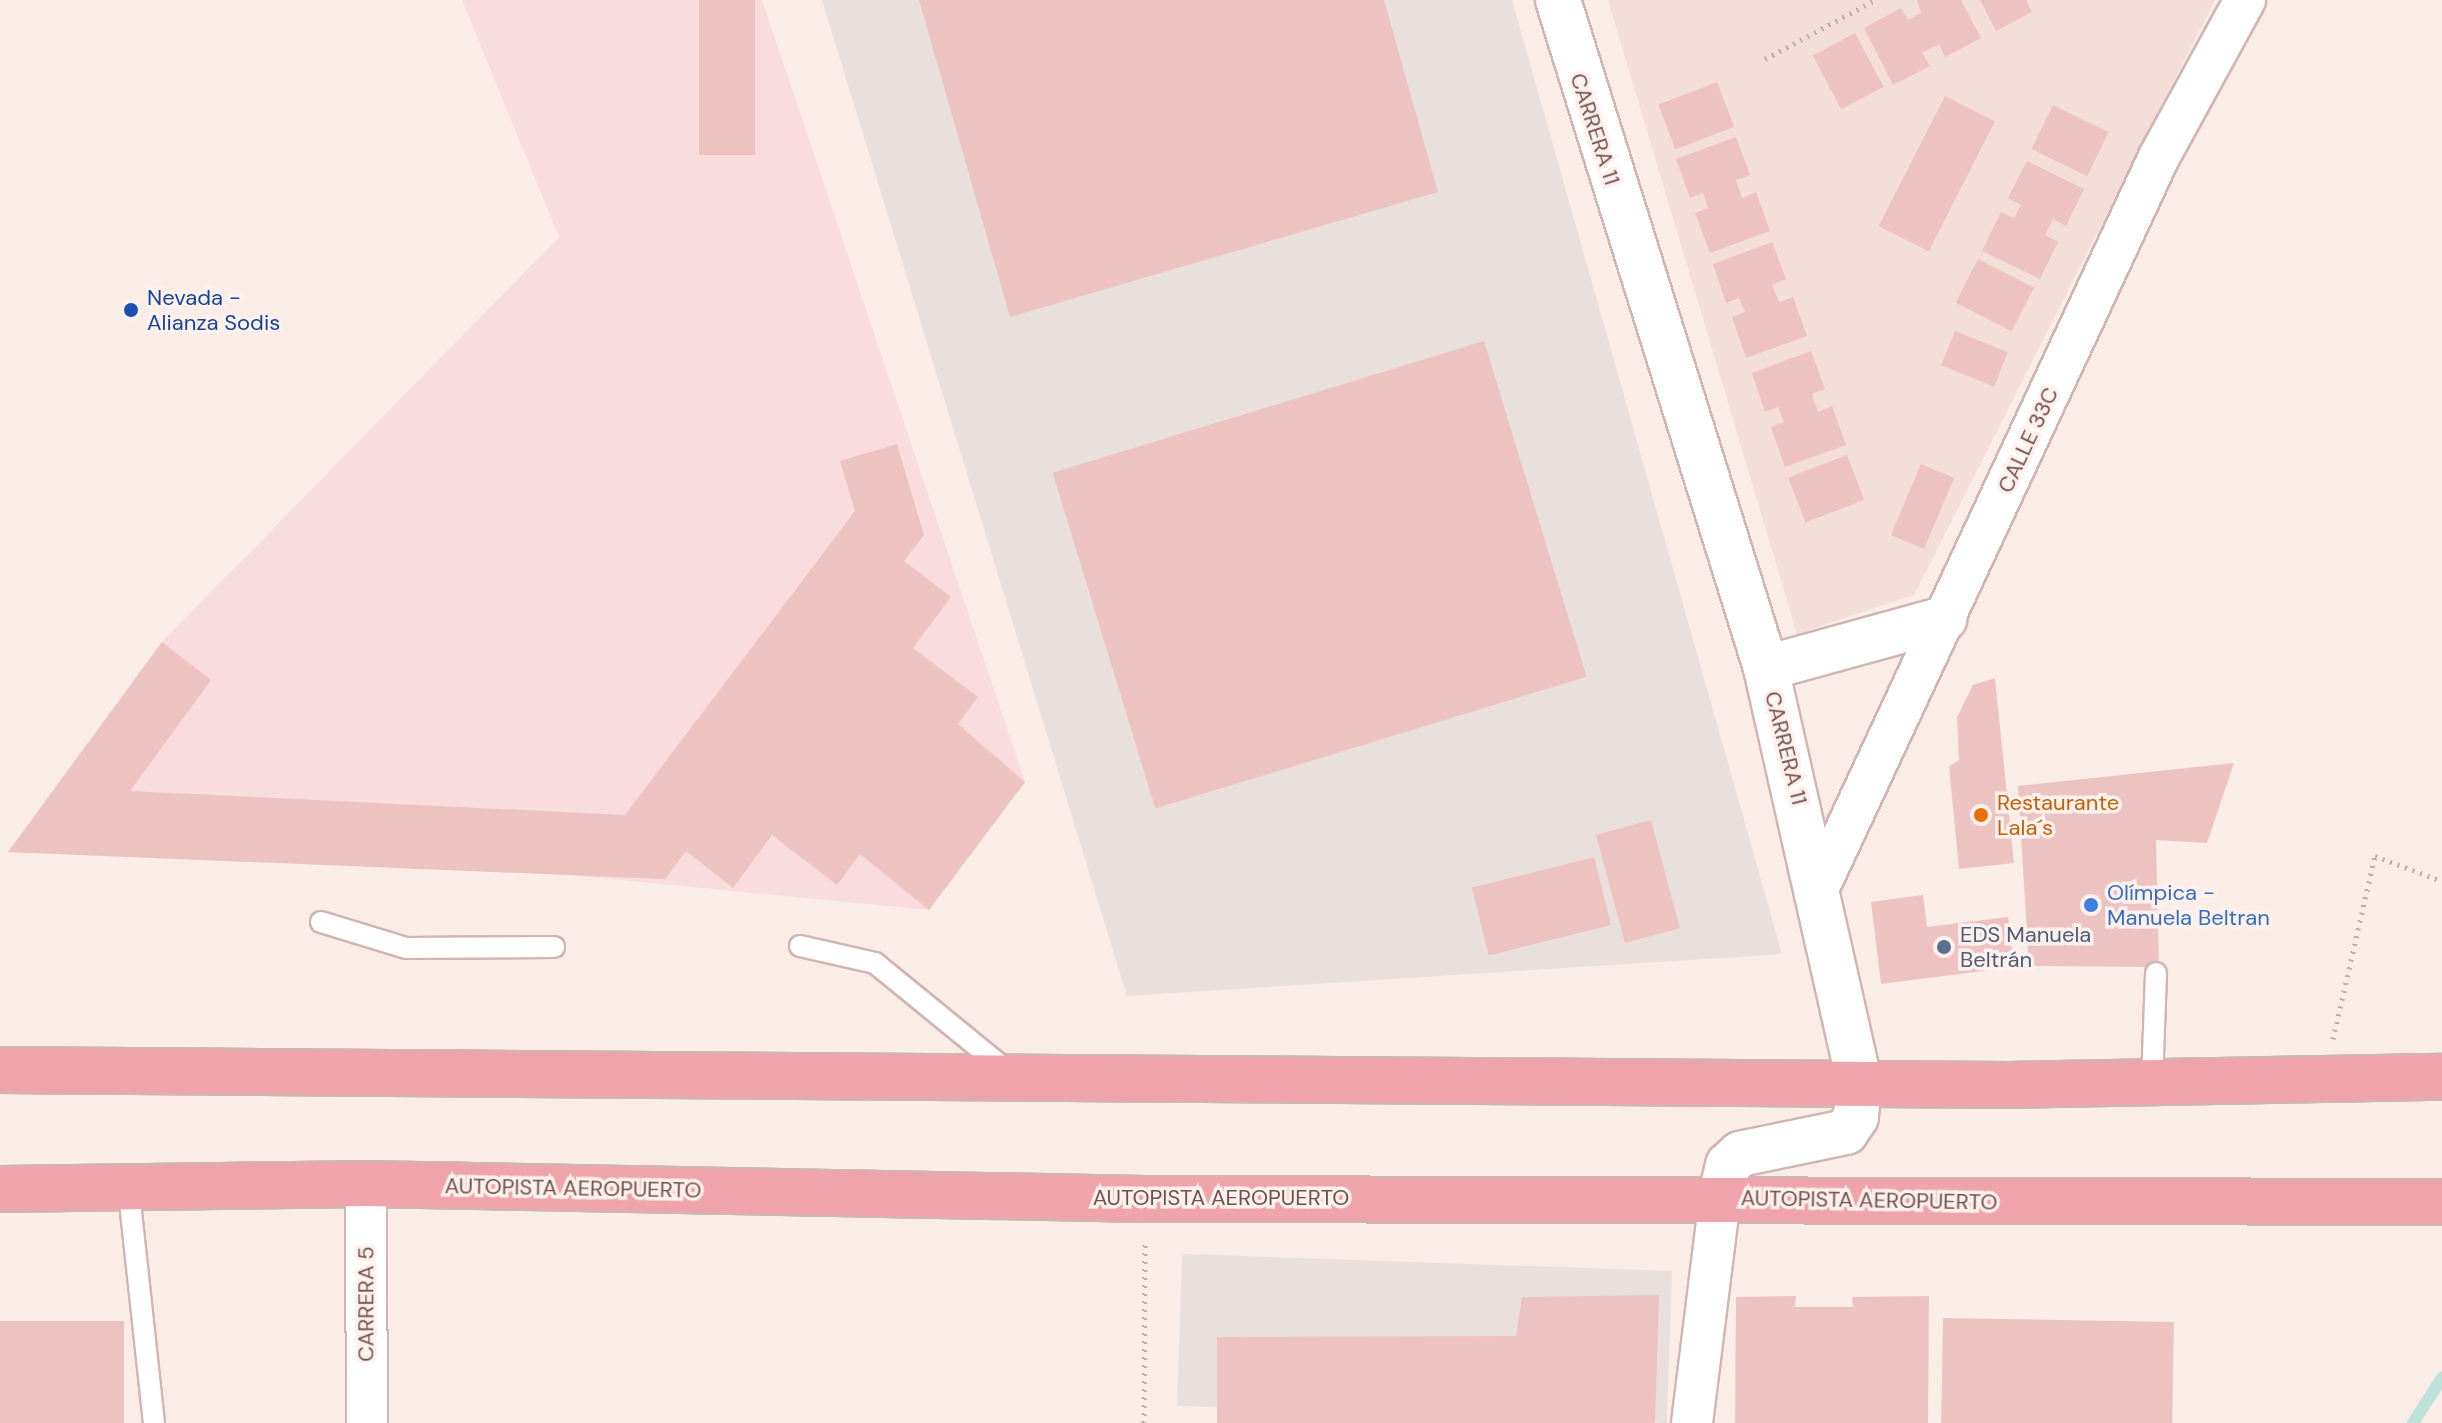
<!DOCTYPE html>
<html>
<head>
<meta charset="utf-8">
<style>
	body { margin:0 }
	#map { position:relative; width:2442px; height:1423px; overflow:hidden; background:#faece7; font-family:"DM Sans",sans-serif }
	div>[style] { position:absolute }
	.residential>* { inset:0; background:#f3ded9 }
	.commercial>* { inset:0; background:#f9dcde }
	.industrial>* { inset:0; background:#e9dfdd; transform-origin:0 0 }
	.stream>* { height:12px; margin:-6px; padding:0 6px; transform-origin:6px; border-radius:6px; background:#bde2da }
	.building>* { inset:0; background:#edc3c1; transform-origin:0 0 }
	.path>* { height:5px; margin-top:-2.5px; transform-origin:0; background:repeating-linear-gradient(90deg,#d2a6a4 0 2px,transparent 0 8px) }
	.roads { filter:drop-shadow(2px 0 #d0b6b3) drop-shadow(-2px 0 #d0b6b3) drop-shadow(0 2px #d0b6b3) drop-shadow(0 -2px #d0b6b3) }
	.lane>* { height:20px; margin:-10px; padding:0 10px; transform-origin:10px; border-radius:10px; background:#fff }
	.street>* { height:40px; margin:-20px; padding:0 20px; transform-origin:20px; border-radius:20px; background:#fff }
	.secondary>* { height:44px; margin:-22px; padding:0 22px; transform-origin:22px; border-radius:22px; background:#fff }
	.highway>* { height:44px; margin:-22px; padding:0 22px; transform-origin:22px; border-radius:22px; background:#efa4ab }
	.dots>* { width:22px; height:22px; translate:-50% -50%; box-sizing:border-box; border:4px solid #fdf1ed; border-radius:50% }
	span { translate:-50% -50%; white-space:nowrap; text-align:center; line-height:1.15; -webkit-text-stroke:7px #fdf1ed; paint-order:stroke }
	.street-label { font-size:22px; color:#724e4e }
	.transit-label { font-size:22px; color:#164399 }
	.left { translate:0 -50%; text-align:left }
	.food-label { font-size:22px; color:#c56008 }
	.shop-label { font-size:22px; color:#366cbe }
	.service-label { font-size:22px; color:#4e5e75 }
</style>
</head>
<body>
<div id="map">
	<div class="residential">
		<i style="clip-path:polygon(1608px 0,2215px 0,1914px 595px,1797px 634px)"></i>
	</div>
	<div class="commercial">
		<i style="clip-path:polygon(462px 0,762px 0,1025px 782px,929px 910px,558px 874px,8px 852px,162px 642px,559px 237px)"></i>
	</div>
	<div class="industrial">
		<i style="clip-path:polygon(822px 0,1512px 0,1782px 954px,1127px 996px)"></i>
		<i style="left:1672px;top:1271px;width:152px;height:490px;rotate:92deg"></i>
	</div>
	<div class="stream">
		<i style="left:2413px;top:1423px;width:54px;rotate:-57.2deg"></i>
	</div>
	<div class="building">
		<i style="left:699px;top:0;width:56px;height:155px"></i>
		<i style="clip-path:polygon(919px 0,1384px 0,1438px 192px,1010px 317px)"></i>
		<i style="clip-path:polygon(1917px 0,1961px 0,1981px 38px,1945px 57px,1939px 44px,1922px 53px,1930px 66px,1893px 85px,1864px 28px,1901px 8px,1908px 20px,1921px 13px)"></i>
		<i style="clip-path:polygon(1980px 0,2026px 0,2032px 12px,1996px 31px)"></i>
		<i style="left:1855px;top:33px;width:61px;height:48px;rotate:62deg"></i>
		<i style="left:1717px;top:82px;width:48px;height:63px;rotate:69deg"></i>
		<i style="left:1945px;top:96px;width:56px;height:146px;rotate:27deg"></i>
		<i style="left:2053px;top:105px;width:62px;height:49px;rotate:26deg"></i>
		<i style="clip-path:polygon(1736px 137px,1750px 175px,1736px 180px,1742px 198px,1756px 192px,1770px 231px,1710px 253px,1695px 213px,1708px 208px,1703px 193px,1690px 198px,1676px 159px)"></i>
		<i style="clip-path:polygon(2027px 161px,2084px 189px,2066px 226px,2053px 219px,2045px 235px,2058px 242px,2040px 279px,1982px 251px,2001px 212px,2014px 218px,2021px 205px,2008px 198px)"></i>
		<i style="clip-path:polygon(1772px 242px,1786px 279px,1772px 285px,1779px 302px,1793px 297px,1807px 336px,1746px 358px,1732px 317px,1745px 312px,1739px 298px,1726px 303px,1713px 264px)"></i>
		<i style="left:1978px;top:259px;width:63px;height:49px;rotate:27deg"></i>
		<i style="left:1955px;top:331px;width:57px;height:37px;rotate:22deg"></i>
		<i style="left:1484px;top:341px;width:351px;height:451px;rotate:73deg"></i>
		<i style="clip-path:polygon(1811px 351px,1825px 389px,1812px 394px,1818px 412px,1832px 406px,1846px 445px,1785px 467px,1771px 427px,1784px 422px,1778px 407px,1765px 412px,1752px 373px)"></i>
		<i style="clip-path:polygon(897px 444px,924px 535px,904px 561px,951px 597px,913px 648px,978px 697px,958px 724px,1025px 782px,929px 910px,860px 854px,837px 885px,772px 835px,733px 888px,686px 851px,665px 879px,8px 852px,162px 642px,211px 680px,130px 791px,625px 815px,855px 511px,840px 461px)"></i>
		<i style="left:1847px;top:455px;width:48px;height:63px;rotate:69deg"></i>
		<i style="left:1921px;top:464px;width:36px;height:77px;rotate:23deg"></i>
		<i style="clip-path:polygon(1995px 678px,2014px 863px,1959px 869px,1949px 766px,1959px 760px,1957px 717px,1973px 685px)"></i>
		<i style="clip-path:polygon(2234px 763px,2207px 843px,2156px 840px,2159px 967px,2029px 966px,2018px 786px)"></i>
		<i style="left:1651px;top:820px;width:112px;height:57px;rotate:75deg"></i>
		<i style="left:1594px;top:857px;width:70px;height:126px;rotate:76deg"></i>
		<i style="clip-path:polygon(1923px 895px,1927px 927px,2008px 917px,2014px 967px,1881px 984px,1871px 902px)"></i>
		<i style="clip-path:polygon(1659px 1295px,1655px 1423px,1217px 1423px,1217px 1337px,1516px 1336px,1522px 1297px)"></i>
		<i style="clip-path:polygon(1796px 1296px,1795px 1307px,1853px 1307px,1852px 1297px,1929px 1296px,1928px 1423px,1735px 1423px,1736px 1297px)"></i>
		<i style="left:1943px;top:1318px;width:231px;height:105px;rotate:1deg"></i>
		<i style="left:0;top:1321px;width:124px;height:102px"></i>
	</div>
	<div class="path">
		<i style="left:1765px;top:59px;width:125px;rotate:-28.2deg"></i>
		<i style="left:2333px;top:1039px;width:188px;rotate:-77.1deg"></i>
		<i style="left:2375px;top:856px;width:72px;rotate:20.5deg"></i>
		<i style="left:1144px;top:1423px;width:183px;rotate:-89.7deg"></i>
	</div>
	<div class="roads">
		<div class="lane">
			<i style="left:321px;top:922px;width:89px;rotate:17deg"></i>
			<i style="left:406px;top:948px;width:148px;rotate:-0.4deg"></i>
			<i style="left:800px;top:946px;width:77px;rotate:12.8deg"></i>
			<i style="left:875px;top:963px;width:174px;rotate:39.2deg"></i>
			<i style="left:2152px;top:1083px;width:110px;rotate:-87.9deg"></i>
			<i style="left:128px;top:1184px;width:240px;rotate:83.8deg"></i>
		</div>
		<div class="street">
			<i style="left:1820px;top:885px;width:803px;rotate:-65.03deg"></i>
			<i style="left:2159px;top:157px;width:179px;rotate:-61.3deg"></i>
			<i style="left:366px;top:1184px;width:239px;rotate:89.8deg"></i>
			<i style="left:1692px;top:1423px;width:226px;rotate:-82.9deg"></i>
		</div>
		<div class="secondary">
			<i style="left:1558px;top:0;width:700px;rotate:72.7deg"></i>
			<i style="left:1766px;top:668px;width:424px;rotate:77.3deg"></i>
			<i style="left:1859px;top:1082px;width:35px;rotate:95deg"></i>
			<i style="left:1856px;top:1117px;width:18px;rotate:124deg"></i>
			<i style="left:1846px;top:1132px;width:108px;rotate:168.3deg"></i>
			<i style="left:1740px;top:1154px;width:16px;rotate:137deg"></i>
			<i style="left:1728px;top:1165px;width:35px;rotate:103deg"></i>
			<i style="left:1766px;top:668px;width:185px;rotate:-15.4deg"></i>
		</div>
		<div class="highway">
			<i style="left:0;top:1070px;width:2008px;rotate:0.43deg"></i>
			<i style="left:2008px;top:1085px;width:434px;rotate:-1.1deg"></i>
			<i style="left:0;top:1189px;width:366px;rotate:-0.8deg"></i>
			<i style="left:366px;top:1184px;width:779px;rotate:1.1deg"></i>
			<i style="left:1145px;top:1199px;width:1297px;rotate:0.13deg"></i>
		</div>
	</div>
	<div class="dots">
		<i style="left:131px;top:310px;background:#1a4fb4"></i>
		<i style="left:1981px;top:815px;background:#e8710a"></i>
		<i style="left:2091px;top:905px;background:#3f7fe0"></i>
		<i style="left:1944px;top:947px;background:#5c6f8a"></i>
	</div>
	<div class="street-label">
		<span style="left:1595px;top:129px;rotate:72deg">CARRERA 11</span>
		<span style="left:2028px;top:440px;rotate:-65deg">CALLE 33C</span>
		<span style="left:1786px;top:748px;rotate:76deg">CARRERA 11</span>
		<span style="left:573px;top:1188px;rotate:1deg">AUTOPISTA AEROPUERTO</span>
		<span style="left:1221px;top:1198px">AUTOPISTA AEROPUERTO</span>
		<span style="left:1869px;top:1200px;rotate:1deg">AUTOPISTA AEROPUERTO</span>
		<span style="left:366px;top:1304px;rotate:-90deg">CARRERA 5</span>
	</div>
	<div class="transit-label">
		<span class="left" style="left:147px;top:310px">Nevada -<br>Alianza Sodis</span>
	</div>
	<div class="food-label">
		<span class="left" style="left:1997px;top:815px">Restaurante<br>Lala´s</span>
	</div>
	<div class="shop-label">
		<span class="left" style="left:2107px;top:905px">Olímpica -<br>Manuela Beltran</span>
	</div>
	<div class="service-label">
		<span class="left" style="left:1960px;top:947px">EDS Manuela<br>Beltrán</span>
	</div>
</div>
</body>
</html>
